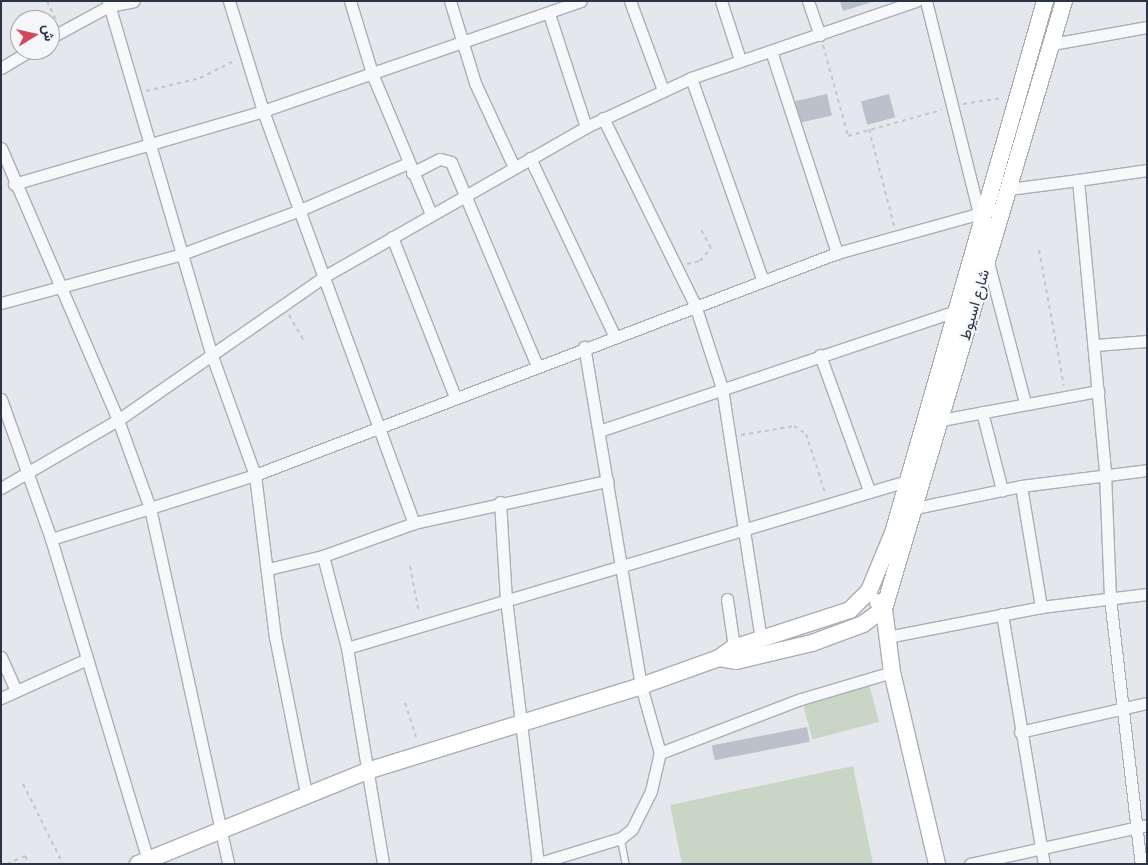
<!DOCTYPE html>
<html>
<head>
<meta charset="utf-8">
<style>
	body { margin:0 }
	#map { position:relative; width:1148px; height:865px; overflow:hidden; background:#e4e7ec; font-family:"Roboto Condensed",Vazirmatn,sans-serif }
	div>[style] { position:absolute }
	.green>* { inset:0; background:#c9d6c5; transform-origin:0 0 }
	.building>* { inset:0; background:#bbc0ca; transform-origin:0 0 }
	.path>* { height:2px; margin-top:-1px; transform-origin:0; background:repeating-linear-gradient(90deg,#c2c5cb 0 4px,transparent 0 8px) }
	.roads { filter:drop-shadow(1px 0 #a9aeb7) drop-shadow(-1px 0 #a9aeb7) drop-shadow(0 1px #a9aeb7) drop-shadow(0 -1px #a9aeb7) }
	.lane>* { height:5.5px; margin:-2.75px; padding:0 2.75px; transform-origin:2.75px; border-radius:2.75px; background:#f7f8fa }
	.street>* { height:11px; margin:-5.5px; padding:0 5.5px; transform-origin:5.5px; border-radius:5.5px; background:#f7f8fa }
	.secondary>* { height:16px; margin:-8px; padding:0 8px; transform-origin:8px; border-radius:8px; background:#fff }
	span { translate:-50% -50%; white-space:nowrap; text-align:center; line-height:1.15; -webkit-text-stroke:4px #f4f6f9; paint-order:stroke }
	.street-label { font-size:15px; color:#2b3445 }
	.frame { position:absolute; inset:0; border:2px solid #2b3445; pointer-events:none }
	.north { position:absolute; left:10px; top:10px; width:50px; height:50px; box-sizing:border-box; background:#f4f6f9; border:1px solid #a4a8b1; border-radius:50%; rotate:81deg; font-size:14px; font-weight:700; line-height:20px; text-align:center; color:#2b3445 }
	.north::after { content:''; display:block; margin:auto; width:18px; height:22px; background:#d1495b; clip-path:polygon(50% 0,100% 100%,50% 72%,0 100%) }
</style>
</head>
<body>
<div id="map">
	<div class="green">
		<i style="left:869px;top:684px;width:39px;height:69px;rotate:75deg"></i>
		<i style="clip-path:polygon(853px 766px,873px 864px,682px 864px,670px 805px)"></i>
	</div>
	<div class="building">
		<i style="clip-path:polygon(840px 1px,872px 1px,872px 2px,843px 11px)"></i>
		<i style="left:827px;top:94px;width:22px;height:35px;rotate:77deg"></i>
		<i style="left:889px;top:94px;width:24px;height:29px;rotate:75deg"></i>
		<i style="left:807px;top:727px;width:15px;height:97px;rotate:79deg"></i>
	</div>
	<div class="path">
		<i style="left:47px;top:1px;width:23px;rotate:65deg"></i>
		<i style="left:823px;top:45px;width:94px;rotate:74.6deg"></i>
		<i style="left:848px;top:136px;width:97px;rotate:-15.6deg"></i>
		<i style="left:146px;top:91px;width:56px;rotate:-13.5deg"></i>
		<i style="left:200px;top:78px;width:40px;rotate:-26.6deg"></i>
		<i style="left:963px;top:104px;width:39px;rotate:-9deg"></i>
		<i style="left:869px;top:129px;width:100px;rotate:75.5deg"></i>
		<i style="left:1039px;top:250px;width:138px;rotate:79.6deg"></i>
		<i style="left:687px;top:264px;width:13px;rotate:-13deg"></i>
		<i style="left:700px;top:261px;width:17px;rotate:-50deg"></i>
		<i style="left:711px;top:248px;width:21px;rotate:-118deg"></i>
		<i style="left:289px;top:315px;width:30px;rotate:60deg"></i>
		<i style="left:741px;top:435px;width:54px;rotate:-9.6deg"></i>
		<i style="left:794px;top:426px;width:14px;rotate:34deg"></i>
		<i style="left:806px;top:434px;width:62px;rotate:72.1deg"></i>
		<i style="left:410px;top:566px;width:48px;rotate:79.2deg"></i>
		<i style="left:405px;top:703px;width:40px;rotate:72deg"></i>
		<i style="left:23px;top:784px;width:89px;rotate:63.4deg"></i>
		<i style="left:7px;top:864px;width:20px;rotate:-24deg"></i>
		<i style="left:25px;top:856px;width:9px;rotate:63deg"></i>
	</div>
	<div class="roads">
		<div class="lane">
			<i style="left:621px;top:838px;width:26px;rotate:79deg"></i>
		</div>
		<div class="street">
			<i style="left:108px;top:1px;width:367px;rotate:73.7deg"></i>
			<i style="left:211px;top:353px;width:130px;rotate:70.2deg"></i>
			<i style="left:255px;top:475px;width:163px;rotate:83deg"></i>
			<i style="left:275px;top:637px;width:160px;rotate:78.8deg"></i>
			<i style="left:229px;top:1px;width:115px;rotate:72.8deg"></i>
			<i style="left:263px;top:111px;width:439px;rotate:69.9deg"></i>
			<i style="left:350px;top:1px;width:78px;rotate:73deg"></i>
			<i style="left:373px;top:76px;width:150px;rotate:67.2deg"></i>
			<i style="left:450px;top:1px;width:86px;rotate:73deg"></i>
			<i style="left:475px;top:83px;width:93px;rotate:65.1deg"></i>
			<i style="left:630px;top:1px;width:95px;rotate:69.7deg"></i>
			<i style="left:721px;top:1px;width:62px;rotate:72.1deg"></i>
			<i style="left:808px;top:1px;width:36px;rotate:71deg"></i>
			<i style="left:926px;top:1px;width:219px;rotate:76deg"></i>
			<i style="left:549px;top:14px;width:119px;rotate:71.9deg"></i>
			<i style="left:50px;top:38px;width:67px;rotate:-28.5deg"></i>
			<i style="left:109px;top:6px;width:25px;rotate:-11deg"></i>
			<i style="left:1052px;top:44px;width:97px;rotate:-10.1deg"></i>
			<i style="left:771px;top:51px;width:213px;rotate:71.9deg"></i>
			<i style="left:1px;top:68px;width:35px;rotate:-31deg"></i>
			<i style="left:691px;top:78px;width:215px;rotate:70.5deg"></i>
			<i style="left:603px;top:118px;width:208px;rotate:63.8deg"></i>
			<i style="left:695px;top:305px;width:87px;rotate:72deg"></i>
			<i style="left:722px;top:388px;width:254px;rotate:81.2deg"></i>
			<i style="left:1px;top:148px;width:296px;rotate:66.7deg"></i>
			<i style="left:118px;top:420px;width:94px;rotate:70deg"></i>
			<i style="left:150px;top:508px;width:364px;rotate:77.6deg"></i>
			<i style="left:530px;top:158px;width:196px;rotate:64.6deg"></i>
			<i style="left:412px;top:173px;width:31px;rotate:-27deg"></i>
			<i style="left:440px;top:159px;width:11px;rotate:15deg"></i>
			<i style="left:451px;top:162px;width:221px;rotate:67.1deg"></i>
			<i style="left:1078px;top:180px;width:70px;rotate:-8.2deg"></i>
			<i style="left:14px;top:184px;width:259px;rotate:-16.3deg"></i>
			<i style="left:263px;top:111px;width:336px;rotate:-19.1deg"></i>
			<i style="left:1009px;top:189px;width:70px;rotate:-7.4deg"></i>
			<i style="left:1078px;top:180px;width:294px;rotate:84.7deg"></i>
			<i style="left:1105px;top:473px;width:125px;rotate:87.7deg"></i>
			<i style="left:1110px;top:598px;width:268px;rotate:83.4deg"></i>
			<i style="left:392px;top:237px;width:172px;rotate:68.5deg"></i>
			<i style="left:988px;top:262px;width:146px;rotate:75.3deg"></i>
			<i style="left:1px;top:303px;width:188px;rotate:-15.1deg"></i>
			<i style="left:182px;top:254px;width:126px;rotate:-20.4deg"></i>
			<i style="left:300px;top:210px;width:118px;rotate:-23.5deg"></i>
			<i style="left:1094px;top:345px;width:53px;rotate:-4.3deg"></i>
			<i style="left:820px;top:355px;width:144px;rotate:70.1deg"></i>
			<i style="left:1px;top:399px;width:149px;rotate:70.3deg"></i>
			<i style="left:51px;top:539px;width:335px;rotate:73.2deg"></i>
			<i style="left:982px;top:412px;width:81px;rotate:75.6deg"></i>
			<i style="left:941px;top:420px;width:160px;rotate:-10.5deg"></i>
			<i style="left:599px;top:431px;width:379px;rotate:-18.6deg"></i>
			<i style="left:1021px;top:486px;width:123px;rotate:80.6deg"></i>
			<i style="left:1px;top:488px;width:135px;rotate:-30.2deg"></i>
			<i style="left:118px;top:420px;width:252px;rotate:-34.8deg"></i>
			<i style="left:325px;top:276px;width:301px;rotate:-29.7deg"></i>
			<i style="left:586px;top:127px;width:116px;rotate:-25deg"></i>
			<i style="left:691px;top:78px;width:238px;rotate:-18.9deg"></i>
			<i style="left:500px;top:502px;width:97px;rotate:86.5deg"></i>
			<i style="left:506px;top:599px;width:267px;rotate:83.1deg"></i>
			<i style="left:915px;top:508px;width:108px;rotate:-11.7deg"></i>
			<i style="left:1021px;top:486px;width:127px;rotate:-7.2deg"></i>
			<i style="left:51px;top:539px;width:214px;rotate:-17.4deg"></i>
			<i style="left:255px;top:475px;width:623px;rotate:-20.88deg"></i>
			<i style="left:837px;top:253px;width:157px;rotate:-15.5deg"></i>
			<i style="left:323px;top:556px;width:95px;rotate:75.4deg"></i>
			<i style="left:347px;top:648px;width:219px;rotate:80.5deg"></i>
			<i style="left:268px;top:569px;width:57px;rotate:-13.3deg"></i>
			<i style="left:323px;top:556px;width:97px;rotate:-19.9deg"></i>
			<i style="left:414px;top:523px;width:198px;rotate:-12.3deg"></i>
			<i style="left:727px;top:599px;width:56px;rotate:81.7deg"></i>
			<i style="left:1002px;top:614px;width:254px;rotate:80.5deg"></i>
			<i style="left:887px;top:637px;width:157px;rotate:-11deg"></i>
			<i style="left:1041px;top:607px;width:107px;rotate:-7deg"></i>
			<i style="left:347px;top:648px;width:584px;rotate:-16.61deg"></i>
			<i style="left:1px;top:657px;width:37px;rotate:66deg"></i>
			<i style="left:1px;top:698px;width:94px;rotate:-24.4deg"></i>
			<i style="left:1020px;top:732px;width:130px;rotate:-12.9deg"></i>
			<i style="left:660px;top:753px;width:151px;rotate:-21deg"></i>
			<i style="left:801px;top:699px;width:95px;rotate:-16.5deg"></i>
			<i style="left:536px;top:864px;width:89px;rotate:-17deg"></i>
			<i style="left:621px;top:838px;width:14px;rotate:-39deg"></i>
			<i style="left:632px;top:829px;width:42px;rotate:-63.4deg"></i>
			<i style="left:651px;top:791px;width:39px;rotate:-77deg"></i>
			<i style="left:660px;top:753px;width:70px;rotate:-105.8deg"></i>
			<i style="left:641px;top:686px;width:344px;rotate:-99.5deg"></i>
			<i style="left:970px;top:864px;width:181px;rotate:-12.4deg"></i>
		</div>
		<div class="secondary">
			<i style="left:878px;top:602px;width:9px;rotate:49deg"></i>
			<i style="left:884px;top:609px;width:64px;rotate:82.8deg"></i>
			<i style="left:892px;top:672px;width:197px;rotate:76.8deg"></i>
			<i style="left:719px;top:658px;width:17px;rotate:10deg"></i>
			<i style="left:736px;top:661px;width:78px;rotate:-13.3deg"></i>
			<i style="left:812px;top:643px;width:54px;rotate:-20.4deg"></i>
			<i style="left:863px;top:624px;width:26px;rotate:-36deg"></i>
			<i style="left:884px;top:609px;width:634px;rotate:-73.51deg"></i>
			<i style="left:138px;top:864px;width:247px;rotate:-22.1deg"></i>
			<i style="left:367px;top:771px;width:287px;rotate:-17.2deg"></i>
			<i style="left:641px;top:686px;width:83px;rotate:-19.7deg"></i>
			<i style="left:719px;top:658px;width:17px;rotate:-36deg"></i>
			<i style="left:733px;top:648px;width:123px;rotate:-18deg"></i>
			<i style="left:850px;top:610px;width:27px;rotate:-45deg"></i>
			<i style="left:869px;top:591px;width:63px;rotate:-67.5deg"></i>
			<i style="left:893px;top:533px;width:553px;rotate:-74.05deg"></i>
		</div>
	</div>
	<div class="street-label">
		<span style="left:975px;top:305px;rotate:-74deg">شارع اسيوط</span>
	</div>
	<div class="frame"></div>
	<div class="north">ش</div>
</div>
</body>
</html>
